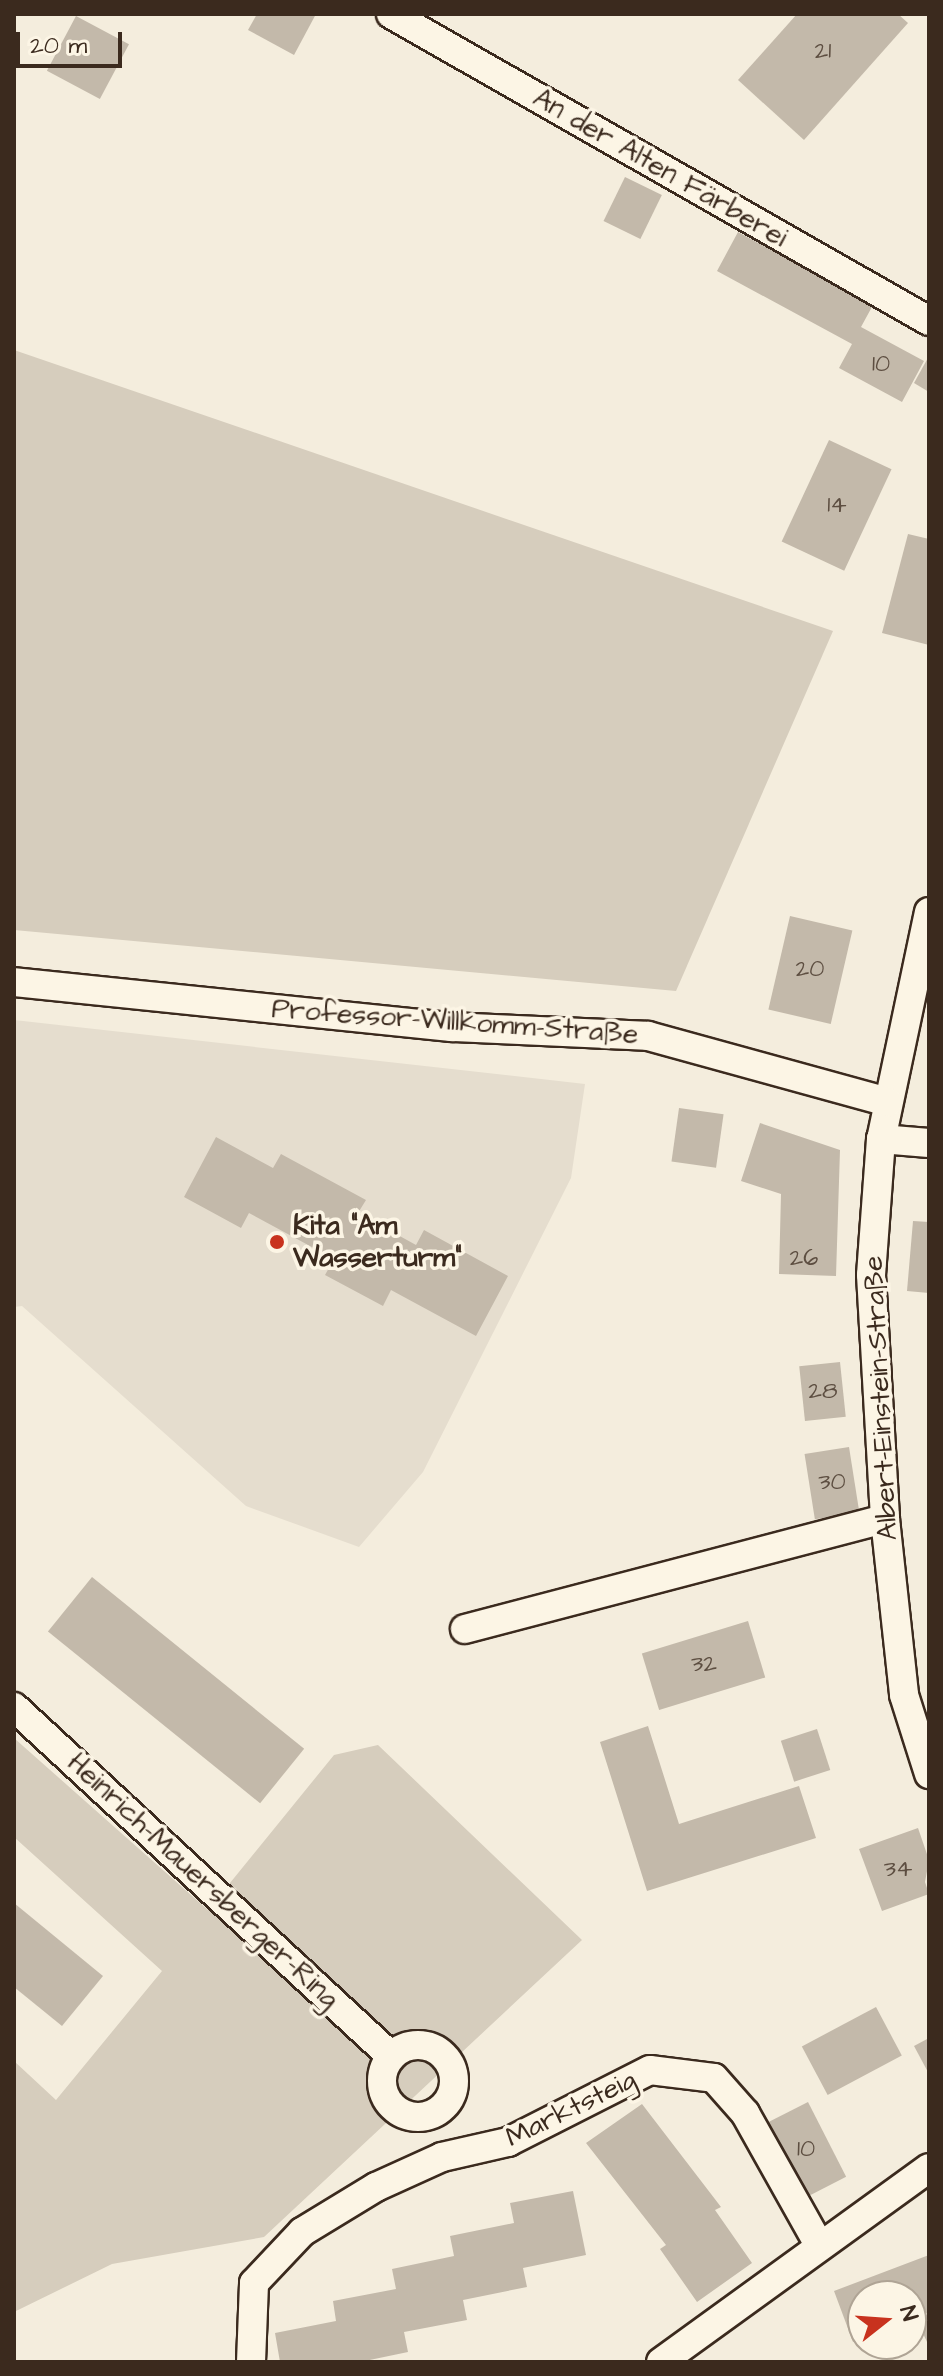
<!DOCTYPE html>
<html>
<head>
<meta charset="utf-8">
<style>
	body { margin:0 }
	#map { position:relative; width:943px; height:2376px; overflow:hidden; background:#f4eddd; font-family:"Architects Daughter",sans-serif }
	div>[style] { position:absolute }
	.built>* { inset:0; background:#e5ddce }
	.green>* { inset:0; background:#d6cdbd }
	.building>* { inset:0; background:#c3b9aa; transform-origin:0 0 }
	.roads { filter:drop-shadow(2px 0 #3b2a1e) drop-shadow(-2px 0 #3b2a1e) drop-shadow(0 2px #3b2a1e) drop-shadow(0 -2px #3b2a1e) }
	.minor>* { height:28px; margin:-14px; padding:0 14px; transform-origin:14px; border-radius:14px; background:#fcf5e5 }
	.minor>.ring { margin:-14px; padding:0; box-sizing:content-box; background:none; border:28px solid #fcf5e5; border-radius:50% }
	.dots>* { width:22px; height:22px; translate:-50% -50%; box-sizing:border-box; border:4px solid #fcf5e5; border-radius:50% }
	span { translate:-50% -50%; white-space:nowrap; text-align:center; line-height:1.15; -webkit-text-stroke:7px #fcf5e5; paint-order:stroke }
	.number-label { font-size:24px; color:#5d4e41 }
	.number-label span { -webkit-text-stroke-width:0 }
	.street-label { font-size:28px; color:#3b2a1e }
	.poi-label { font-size:28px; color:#3b2a1e; font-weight:700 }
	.left { translate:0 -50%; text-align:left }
	.frame { position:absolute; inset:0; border:16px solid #3b2a1e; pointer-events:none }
	.north { position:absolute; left:847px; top:2280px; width:80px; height:80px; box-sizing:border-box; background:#fcf5e5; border:2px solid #afa495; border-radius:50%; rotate:73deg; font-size:22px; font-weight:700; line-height:32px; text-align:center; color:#3b2a1e }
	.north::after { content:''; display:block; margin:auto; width:28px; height:36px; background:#c8321e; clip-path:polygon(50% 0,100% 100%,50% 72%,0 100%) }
	.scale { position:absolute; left:16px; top:32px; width:106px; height:36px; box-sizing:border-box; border:4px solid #3b2a1e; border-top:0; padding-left:10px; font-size:24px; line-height:28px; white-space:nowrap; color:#3b2a1e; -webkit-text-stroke:6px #fcf5e5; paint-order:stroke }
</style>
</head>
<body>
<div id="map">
	<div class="built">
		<i style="clip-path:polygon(14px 1020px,585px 1084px,571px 1178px,423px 1472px,359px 1547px,246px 1506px,22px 1306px,14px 1307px)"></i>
	</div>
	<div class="green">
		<i style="clip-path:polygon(14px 350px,833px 631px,676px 991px,14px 930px)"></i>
		<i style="clip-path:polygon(14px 1738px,208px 1910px,334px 1755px,378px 1745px,582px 1940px,264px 2237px,112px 2264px,14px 2312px,14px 2061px,56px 2100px,162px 1971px,14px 1837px)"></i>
	</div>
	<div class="building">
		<i style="clip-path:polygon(257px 14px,316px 14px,294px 55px,248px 30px)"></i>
		<i style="clip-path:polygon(797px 14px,898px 14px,908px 23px,804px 140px,738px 80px)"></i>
		<i style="left:76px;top:16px;width:60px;height:62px;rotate:28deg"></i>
		<i style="left:625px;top:177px;width:41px;height:49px;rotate:26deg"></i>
		<i style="clip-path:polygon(738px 232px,873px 305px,861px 327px,924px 361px,902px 402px,839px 368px,852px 344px,717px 271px)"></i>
		<i style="clip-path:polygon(929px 356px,929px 392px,914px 383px)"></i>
		<i style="left:829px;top:440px;width:69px;height:112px;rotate:25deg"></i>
		<i style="clip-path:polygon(908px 534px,929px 539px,929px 645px,882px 633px)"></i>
		<i style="left:790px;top:916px;width:64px;height:96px;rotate:13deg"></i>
		<i style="left:679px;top:1108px;width:45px;height:54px;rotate:8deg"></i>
		<i style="clip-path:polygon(760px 1123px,840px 1150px,836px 1276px,779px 1274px,781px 1194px,741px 1181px)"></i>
		<i style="clip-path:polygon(216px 1137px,273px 1168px,281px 1154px,366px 1200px,358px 1213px,416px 1245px,424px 1230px,508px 1276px,476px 1336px,391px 1290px,383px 1306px,325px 1275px,334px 1259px,249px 1213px,241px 1228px,184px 1197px)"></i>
		<i style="clip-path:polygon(913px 1221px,929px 1222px,929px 1293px,907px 1291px)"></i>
		<i style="left:840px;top:1362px;width:55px;height:41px;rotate:84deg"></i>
		<i style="left:849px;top:1447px;width:66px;height:45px;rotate:81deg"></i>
		<i style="left:92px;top:1577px;width:273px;height:70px;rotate:39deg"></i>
		<i style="left:748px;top:1621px;width:59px;height:111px;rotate:73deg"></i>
		<i style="clip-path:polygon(648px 1726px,679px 1824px,799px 1786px,816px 1838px,647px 1891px,600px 1742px)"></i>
		<i style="left:817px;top:1729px;width:43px;height:38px;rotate:72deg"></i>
		<i style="clip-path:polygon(918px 1828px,929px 1860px,925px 1882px,929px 1894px,882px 1911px,859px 1849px)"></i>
		<i style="clip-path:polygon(14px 1903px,103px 1976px,62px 2026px,14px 1987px)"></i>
		<i style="left:876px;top:2007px;width:55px;height:84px;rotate:62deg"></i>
		<i style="clip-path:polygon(929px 2038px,929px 2074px,914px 2046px)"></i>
		<i style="left:808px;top:2102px;width:84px;height:47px;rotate:63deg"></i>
		<i style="clip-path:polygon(642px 2104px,721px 2207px,715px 2210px,752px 2263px,697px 2302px,660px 2249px,666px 2245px,586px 2143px)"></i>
		<i style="clip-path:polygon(573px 2191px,586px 2255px,523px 2268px,527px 2287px,463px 2300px,467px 2320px,404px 2332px,408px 2352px,360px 2362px,280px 2362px,275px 2333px,336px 2321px,333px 2301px,396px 2289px,392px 2269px,454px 2256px,450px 2236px,514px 2223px,510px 2203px)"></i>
		<i style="clip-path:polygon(929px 2255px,929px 2312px,911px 2319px,911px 2296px,863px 2296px,863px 2338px,853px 2342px,834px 2291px)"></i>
		<i style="clip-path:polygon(929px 2314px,929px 2346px,916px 2319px)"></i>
	</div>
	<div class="roads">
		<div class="minor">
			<i style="left:391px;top:14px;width:619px;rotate:29.71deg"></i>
			<i style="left:929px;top:912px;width:232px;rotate:101.9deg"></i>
			<i style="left:881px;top:1139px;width:136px;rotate:94.2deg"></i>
			<i style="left:871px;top:1275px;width:244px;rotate:86.7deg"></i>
			<i style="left:885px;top:1519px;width:177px;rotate:83.8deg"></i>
			<i style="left:904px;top:1695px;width:83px;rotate:72.4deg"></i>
			<i style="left:14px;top:982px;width:440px;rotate:5.9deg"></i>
			<i style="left:452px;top:1027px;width:196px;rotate:2.6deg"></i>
			<i style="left:648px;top:1036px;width:249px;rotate:15.4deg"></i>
			<i style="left:881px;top:1139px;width:48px;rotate:4.8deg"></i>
			<i style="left:465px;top:1629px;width:434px;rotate:-14.7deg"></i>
			<i style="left:14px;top:1707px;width:514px;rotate:42.79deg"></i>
			<i class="ring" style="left:382px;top:2045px;width:44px;height:44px"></i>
			<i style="left:251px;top:2362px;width:79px;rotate:-87.8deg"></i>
			<i style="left:254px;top:2283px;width:70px;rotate:-46.7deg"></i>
			<i style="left:302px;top:2232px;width:87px;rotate:-31.3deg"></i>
			<i style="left:376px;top:2187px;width:72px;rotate:-24.4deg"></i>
			<i style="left:442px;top:2157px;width:68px;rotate:-12.8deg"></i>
			<i style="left:508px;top:2142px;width:159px;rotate:-26.9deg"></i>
			<i style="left:650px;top:2070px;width:64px;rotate:7.1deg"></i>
			<i style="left:714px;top:2078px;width:47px;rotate:48.5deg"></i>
			<i style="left:745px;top:2113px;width:151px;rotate:60.7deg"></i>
			<i style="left:661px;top:2362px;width:331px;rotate:-35.9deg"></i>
		</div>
	</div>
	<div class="dots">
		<i style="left:277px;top:1242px;background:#c8321e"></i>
	</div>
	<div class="number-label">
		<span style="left:823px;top:52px">21</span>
		<span style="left:881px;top:365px">10</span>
		<span style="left:837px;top:506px">14</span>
		<span style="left:810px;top:970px">20</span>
		<span style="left:804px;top:1259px">26</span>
		<span style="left:823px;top:1392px">28</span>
		<span style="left:832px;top:1483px">30</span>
		<span style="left:704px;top:1665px">32</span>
		<span style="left:898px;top:1870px">34</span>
		<span style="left:806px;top:2150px">10</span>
	</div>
	<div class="street-label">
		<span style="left:660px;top:168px;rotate:30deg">An der Alten Färberei</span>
		<span style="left:455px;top:1022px;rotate:4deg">Professor-Willkomm-Straße</span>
		<span style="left:881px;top:1398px;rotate:-93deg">Albert-Einstein-Straße</span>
		<span style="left:203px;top:1881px;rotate:43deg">Heinrich-Mauersberger-Ring</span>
		<span style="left:571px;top:2109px;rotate:-26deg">Marktsteig</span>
	</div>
	<div class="poi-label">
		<span class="left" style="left:293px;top:1242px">Kita "Am<br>Wasserturm"</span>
	</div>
	<div class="frame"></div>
	<div class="north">N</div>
	<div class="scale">20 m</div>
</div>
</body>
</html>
